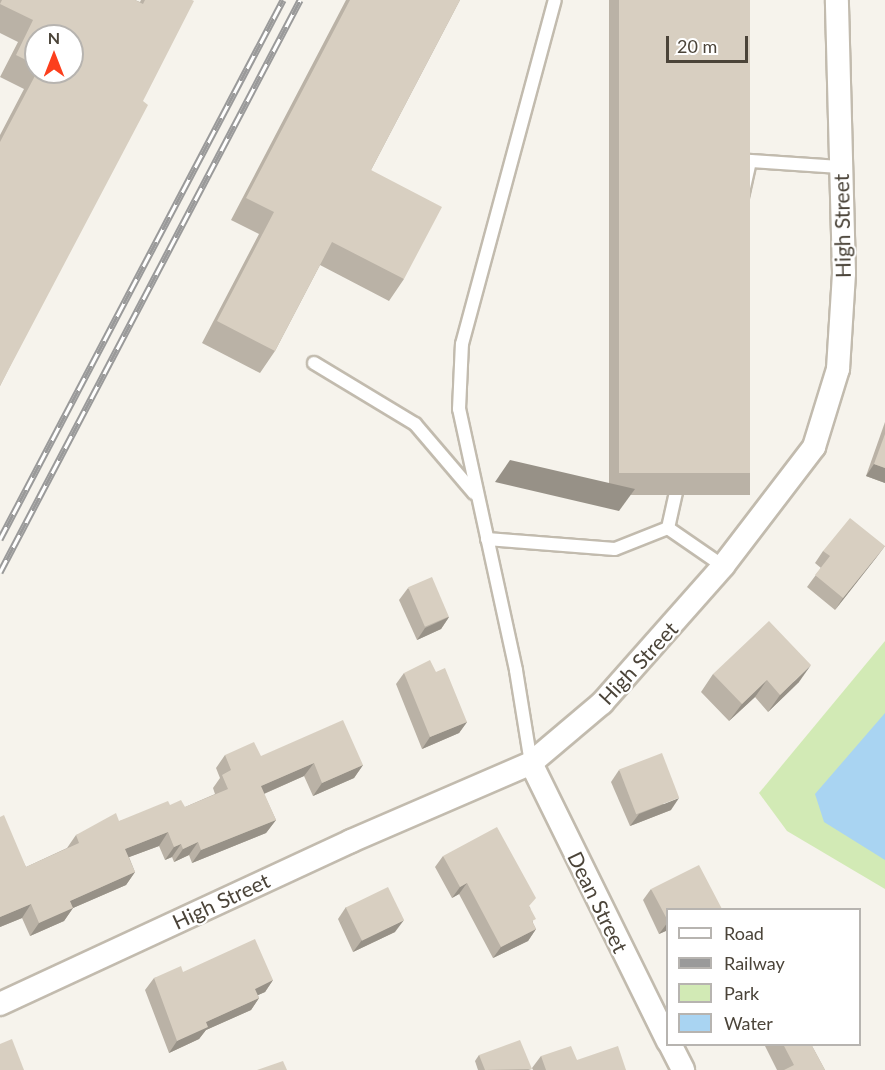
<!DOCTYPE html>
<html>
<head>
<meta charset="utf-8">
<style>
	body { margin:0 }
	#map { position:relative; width:885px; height:1070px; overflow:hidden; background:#f6f3ec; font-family:Lato,sans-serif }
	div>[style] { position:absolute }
	.green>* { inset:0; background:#d2eab5 }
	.water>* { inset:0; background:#a9d4f2 }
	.roads { filter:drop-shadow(2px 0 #c2bbae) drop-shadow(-2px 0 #c2bbae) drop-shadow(0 2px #c2bbae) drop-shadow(0 -2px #c2bbae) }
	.lane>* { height:12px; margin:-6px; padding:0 6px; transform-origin:6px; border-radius:6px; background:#fff }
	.street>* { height:22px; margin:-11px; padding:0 11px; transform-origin:11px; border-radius:11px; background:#fff }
	.rail>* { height:7px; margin-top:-3.5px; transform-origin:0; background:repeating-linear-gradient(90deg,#fff 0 14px,#9a9a9a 0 28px); box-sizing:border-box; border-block:2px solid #9a9a9a }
	.wall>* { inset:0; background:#bab2a6; transform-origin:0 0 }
	.shaded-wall>* { inset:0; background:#979187 }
	.building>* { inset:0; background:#d8cfc1; transform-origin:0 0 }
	span { translate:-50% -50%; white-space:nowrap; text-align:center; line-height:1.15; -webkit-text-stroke:4.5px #fff; paint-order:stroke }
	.street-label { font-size:21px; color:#4b4439 }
	.legend { position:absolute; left:666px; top:908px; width:195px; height:138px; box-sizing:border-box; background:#fff; border:2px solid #b7b4b0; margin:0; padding:8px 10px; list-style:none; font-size:18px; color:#4b4439 }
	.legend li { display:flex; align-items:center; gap:12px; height:30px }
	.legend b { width:30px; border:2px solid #b7b4b0 }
	.north { position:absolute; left:24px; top:24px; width:60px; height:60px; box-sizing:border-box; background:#fff; border:2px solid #b7b4b0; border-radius:50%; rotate:0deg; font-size:16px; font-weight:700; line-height:24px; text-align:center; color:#4b4439 }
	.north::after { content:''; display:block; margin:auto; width:21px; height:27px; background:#fc3f1d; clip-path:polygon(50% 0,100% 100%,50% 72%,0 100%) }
	.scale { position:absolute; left:666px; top:36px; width:82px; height:27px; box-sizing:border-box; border:3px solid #4b4439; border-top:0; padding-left:8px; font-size:18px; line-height:21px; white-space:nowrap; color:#4b4439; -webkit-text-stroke:4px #fff; paint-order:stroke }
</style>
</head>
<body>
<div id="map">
	<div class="green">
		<i style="clip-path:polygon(885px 641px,885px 889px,787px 831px,759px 793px)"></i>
	</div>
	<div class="water">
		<i style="clip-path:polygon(885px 713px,885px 860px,824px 822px,815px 794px)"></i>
	</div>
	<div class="roads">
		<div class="lane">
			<i style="left:314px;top:363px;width:118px;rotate:31.1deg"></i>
			<i style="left:415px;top:424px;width:91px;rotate:49.5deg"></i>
			<i style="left:487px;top:539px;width:128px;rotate:4.5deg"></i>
			<i style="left:615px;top:549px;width:57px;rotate:-21.6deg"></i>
			<i style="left:723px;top:566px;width:67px;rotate:-145.4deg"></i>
			<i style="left:668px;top:528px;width:376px;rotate:-77.4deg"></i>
			<i style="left:750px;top:161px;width:91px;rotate:3.8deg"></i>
			<i style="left:531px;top:763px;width:94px;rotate:-99.2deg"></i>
			<i style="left:516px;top:670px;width:267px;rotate:-102.3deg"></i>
			<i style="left:459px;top:409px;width:65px;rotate:-87.4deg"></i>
			<i style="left:462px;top:344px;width:356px;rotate:-74.9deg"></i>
		</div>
		<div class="street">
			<i style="left:531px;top:763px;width:310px;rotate:63.8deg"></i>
			<i style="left:0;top:1004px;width:387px;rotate:-24.9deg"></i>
			<i style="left:351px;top:841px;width:196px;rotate:-23.4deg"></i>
			<i style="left:531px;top:763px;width:93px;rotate:-40.2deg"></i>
			<i style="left:602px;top:703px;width:183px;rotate:-48.5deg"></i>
			<i style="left:723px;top:566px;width:150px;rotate:-52.6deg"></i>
			<i style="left:814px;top:447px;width:82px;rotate:-72.9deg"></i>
			<i style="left:838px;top:369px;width:96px;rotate:-86.4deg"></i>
			<i style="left:844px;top:273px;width:273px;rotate:-91.5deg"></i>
			<i style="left:670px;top:1044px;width:29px;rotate:63deg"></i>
		</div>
	</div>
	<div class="rail">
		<i style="left:0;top:539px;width:609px;rotate:-62.3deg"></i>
		<i style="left:0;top:572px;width:646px;rotate:-62.32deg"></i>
	</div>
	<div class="wall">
		<i style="clip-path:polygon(evenodd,0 0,135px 0,140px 2px,141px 0,192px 0,0 386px,0 135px,24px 89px,0 77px,18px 42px,0 33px,0 0,36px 36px,72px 72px,36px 72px,36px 36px)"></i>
		<i style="clip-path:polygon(346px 0,460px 0,371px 170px,404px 279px,389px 301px,320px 265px,275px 351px,260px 373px,202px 343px,259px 234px,231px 220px)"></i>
		<i style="left:609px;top:0;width:141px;height:495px"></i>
		<i style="clip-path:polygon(885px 422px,885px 483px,866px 476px)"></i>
		<i style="clip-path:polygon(885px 546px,835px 610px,807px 587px,821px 568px,815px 563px,823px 551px)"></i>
		<i style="clip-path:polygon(408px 588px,449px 617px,441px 629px,417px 640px,399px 600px)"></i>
		<i style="clip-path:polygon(404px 673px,467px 722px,459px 733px,422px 749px,396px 684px)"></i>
		<i style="clip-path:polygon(713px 674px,799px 682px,768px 712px,755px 697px,729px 721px,701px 692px)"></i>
		<i style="clip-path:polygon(225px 755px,261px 756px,363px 765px,354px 778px,313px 796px,304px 776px,264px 794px,276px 820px,266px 833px,192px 863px,189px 855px,174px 862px,172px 857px,165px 860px,159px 846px,129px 857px,135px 872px,126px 885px,73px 908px,64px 921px,30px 936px,22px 918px,0 927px,0 817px,26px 867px,67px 848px,76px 835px,170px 805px,185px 807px,215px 794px,213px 788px,220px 778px,216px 768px)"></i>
		<i style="clip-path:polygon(619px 770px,671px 810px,630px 826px,611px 782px)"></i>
		<i style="clip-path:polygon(443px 856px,530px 907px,533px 923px,536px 929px,528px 941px,493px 958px,459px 894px,452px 898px,435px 867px)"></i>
		<i style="clip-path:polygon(651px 889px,668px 909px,668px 930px,659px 934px,643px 900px)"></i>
		<i style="clip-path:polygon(346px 907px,395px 932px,353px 952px,338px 919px)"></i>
		<i style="clip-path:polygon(183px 972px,273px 980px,265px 992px,258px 995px,259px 998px,251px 1010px,206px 1030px,199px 1039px,169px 1053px,145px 990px,154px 978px)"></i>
		<i style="clip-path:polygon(764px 1044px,811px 1044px,825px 1070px,777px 1070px)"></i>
		<i style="clip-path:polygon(479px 1055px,532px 1070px,478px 1070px,475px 1061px)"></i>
		<i style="clip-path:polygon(541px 1056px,577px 1060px,626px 1070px,533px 1070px,532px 1068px)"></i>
	</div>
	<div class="shaded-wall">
		<i style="clip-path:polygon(510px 460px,635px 489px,619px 511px,495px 482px)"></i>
		<i style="clip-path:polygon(874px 464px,885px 468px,885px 483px,866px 476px)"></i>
		<i style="clip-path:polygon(885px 546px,876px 558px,835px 610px,843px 598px)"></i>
		<i style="clip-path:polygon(449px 617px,441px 629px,417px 640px,425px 628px)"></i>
		<i style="clip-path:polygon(811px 665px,799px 682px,768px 712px,780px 695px)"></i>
		<i style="clip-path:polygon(767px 680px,755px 697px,729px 721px,742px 704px)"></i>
		<i style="clip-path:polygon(467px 722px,459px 733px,422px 749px,430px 737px)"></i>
		<i style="clip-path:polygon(314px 763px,304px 776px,252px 799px,261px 786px)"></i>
		<i style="clip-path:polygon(363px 765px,354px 778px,313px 796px,322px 783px)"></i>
		<i style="clip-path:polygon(679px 798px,671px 810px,630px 826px,639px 814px)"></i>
		<i style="clip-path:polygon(276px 820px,266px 833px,192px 863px,201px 850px)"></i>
		<i style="clip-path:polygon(168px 832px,159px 846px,116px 862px,125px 849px)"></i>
		<i style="clip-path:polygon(198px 842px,189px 855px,174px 862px,183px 849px)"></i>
		<i style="clip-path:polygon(181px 844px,172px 857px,165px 860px,174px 847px)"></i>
		<i style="clip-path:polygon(135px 872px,126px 885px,73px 908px,64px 921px,30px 936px,39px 923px,70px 901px)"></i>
		<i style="clip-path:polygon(467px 883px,459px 894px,452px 898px,460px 887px)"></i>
		<i style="clip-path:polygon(31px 904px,22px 918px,0 927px,0 917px)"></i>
		<i style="clip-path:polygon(404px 920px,395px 932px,353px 952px,362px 940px)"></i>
		<i style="clip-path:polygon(668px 922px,668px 930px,659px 934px)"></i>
		<i style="clip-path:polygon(536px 929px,528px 941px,493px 958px,501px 947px)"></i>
		<i style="clip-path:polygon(273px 980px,265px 992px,247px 1000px,255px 989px)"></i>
		<i style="clip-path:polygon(259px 998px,251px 1010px,206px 1030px,199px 1039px,169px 1053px,177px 1041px,206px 1022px)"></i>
	</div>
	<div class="building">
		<i style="clip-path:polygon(2px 0,135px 0,143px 4px,145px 0,192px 0,194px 1px,143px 101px,148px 105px,0 386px,0 142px,37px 72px,72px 72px,72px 36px,36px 36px,36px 65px,16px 55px,33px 20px,0 4px)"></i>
		<i style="clip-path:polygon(350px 0,460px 0,371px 170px,442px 207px,404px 279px,332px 242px,275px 351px,217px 321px,274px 212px,246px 198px)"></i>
		<i style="left:619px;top:0;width:131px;height:473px"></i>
		<i style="clip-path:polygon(885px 434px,885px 468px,874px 464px)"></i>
		<i style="clip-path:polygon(850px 518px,885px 546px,843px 598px,815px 575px,830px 556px,823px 551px)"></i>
		<i style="left:432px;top:577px;width:43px;height:26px;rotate:67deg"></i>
		<i style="clip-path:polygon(769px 621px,811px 665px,780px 695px,767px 680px,742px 704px,713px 674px)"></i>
		<i style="clip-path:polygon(430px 660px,436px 672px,445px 668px,467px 722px,430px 737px,404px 673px)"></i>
		<i style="clip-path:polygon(343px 720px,363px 765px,322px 783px,314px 763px,261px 786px,276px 820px,201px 850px,198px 842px,183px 849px,181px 844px,174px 847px,168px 832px,125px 849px,135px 872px,70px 901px,73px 908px,39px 923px,31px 904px,0 917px,0 817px,4px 815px,26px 867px,79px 843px,76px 835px,116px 813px,119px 821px,168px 801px,170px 805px,181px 800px,185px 807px,228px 789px,222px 775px,231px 770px,225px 755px,254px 742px,261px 756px)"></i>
		<i style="left:662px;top:753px;width:48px;height:46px;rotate:69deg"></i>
		<i style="clip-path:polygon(497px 827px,536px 898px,529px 906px,536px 919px,532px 921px,536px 929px,501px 947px,467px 883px,460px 887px,443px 856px)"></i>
		<i style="clip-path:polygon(699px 865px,722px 909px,668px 909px,668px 921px,651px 889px)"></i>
		<i style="left:388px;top:887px;width:37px;height:47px;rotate:64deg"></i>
		<i style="clip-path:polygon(255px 939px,273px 980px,255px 989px,259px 998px,206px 1022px,208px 1027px,177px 1041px,154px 978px,181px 966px,183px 972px)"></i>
		<i style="clip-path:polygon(12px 1039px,24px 1070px,0 1070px,0 1044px)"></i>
		<i style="clip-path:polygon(520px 1040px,532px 1069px,485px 1070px,479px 1055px)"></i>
		<i style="clip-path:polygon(783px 1044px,811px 1044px,825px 1070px,784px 1070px,794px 1065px)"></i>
		<i style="clip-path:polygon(571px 1046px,577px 1060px,618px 1046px,626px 1070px,546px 1070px,541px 1056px)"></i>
		<i style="clip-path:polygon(283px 1061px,287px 1070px,257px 1070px)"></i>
	</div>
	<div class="street-label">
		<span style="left:842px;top:226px;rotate:-91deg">High Street</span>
		<span style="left:638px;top:663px;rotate:-47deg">High Street</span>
		<span style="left:221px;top:901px;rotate:-25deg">High Street</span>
		<span style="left:598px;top:902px;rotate:64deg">Dean Street</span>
	</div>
	<ul class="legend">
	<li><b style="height:8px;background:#fff"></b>Road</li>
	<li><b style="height:8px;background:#9a9a9a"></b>Railway</li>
	<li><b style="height:16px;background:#d2eab5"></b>Park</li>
	<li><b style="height:16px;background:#a9d4f2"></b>Water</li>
	</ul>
	<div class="north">N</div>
	<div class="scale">20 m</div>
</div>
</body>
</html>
